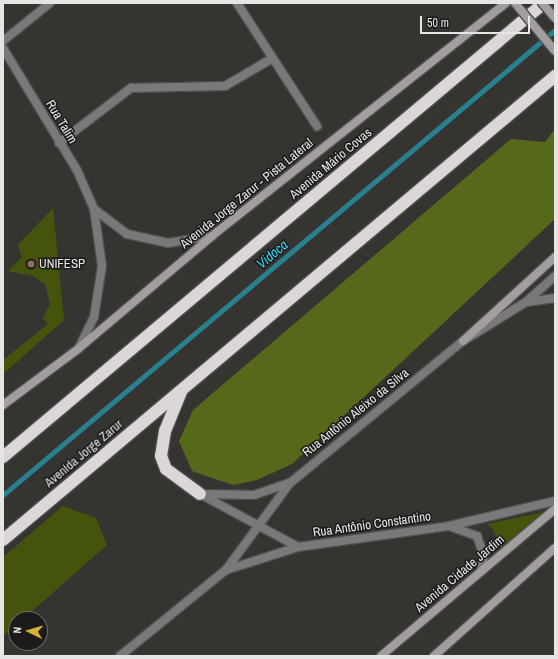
<!DOCTYPE html>
<html>
<head>
<meta charset="utf-8">
<style>
	body { margin:0 }
	#map { position:relative; width:558px; height:659px; overflow:hidden; background:#363431; font-family:"Archivo Narrow",sans-serif }
	div>[style] { position:absolute }
	.green>* { inset:0; background:#45540d }
	.forest>* { inset:0; background:#56681a }
	.stream>* { height:4.5px; margin:-2.25px; padding:0 2.25px; transform-origin:2.25px; border-radius:2.25px; background:#29808f }
	.roads { filter:drop-shadow(1px 0 #52504d) drop-shadow(-1px 0 #52504d) drop-shadow(0 1px #52504d) drop-shadow(0 -1px #52504d) }
	.minor>* { height:8px; margin:-4px; padding:0 4px; transform-origin:4px; border-radius:4px; background:#7b7879 }
	.secondary>* { height:8px; margin:-4px; padding:0 4px; transform-origin:4px; border-radius:4px; background:#a29e9f }
	.motorway>* { height:12px; margin:-6px; padding:0 6px; transform-origin:6px; border-radius:6px; background:#dbd6d7 }
	.bridges { filter:drop-shadow(1px 0 #52504d) drop-shadow(-1px 0 #52504d) drop-shadow(0 1px #52504d) drop-shadow(0 -1px #52504d) }
	.secondary-bridge>* { height:8px; margin:-4px; padding:0 4px; transform-origin:4px; border-radius:4px; background:#a29e9f }
	.dots>* { width:11px; height:11px; translate:-50% -50%; box-sizing:border-box; border:2px solid #1d1c1b; border-radius:50% }
	span { translate:-50% -50%; white-space:nowrap; text-align:center; line-height:1.15; -webkit-text-stroke:3px #1d1c1b; paint-order:stroke }
	.street-label { font-size:13px; color:#e7e5e3 }
	.poi-label { font-size:13px; color:#e7e5e3 }
	.left { translate:0 -50%; text-align:left }
	.water-label { font-size:14px; color:#32dbf5; font-style:italic }
	.frame { position:absolute; inset:0; border:4px solid #e7e5e3; pointer-events:none }
	.north { position:absolute; left:8px; top:611px; width:40px; height:40px; box-sizing:border-box; background:#1d1c1b; border:1px solid #6e6c6b; border-radius:50%; rotate:275deg; font-size:11px; font-weight:700; line-height:16px; text-align:center; color:#e7e5e3 }
	.north::after { content:''; display:block; margin:auto; width:14px; height:18px; background:#d5b534; clip-path:polygon(50% 0,100% 100%,50% 72%,0 100%) }
	.scale { position:absolute; left:420px; top:16px; width:110px; height:18px; box-sizing:border-box; border:2px solid #e7e5e3; border-top:0; padding-left:5px; font-size:12px; line-height:14px; white-space:nowrap; color:#e7e5e3; -webkit-text-stroke:3px #1d1c1b; paint-order:stroke }
</style>
</head>
<body>
<div id="map">
	<div class="green">
		<i style="clip-path:polygon(53px 208px,64px 320px,3px 374px,3px 360px,48px 324px,43px 318px,50px 304px,45px 284px,33px 276px,8px 271px,22px 257px,18px 245px)"></i>
		<i style="clip-path:polygon(63px 506px,96px 518px,107px 545px,23px 619px,16px 619px,16px 625px,3px 636px,3px 557px)"></i>
		<i style="clip-path:polygon(544px 512px,501px 551px,493px 529px,487px 524px)"></i>
	</div>
	<div class="forest">
		<i style="clip-path:polygon(555px 129px,555px 219px,292px 464px,257px 480px,233px 485px,192px 471px,179px 441px,193px 410px,511px 139px,545px 142px)"></i>
	</div>
	<div class="stream">
		<i style="left:3px;top:495px;width:722px;rotate:-40.11deg"></i>
	</div>
	<div class="roads">
		<div class="minor">
			<i style="left:237px;top:3px;width:147px;rotate:57deg"></i>
			<i style="left:3px;top:41px;width:60px;rotate:-39deg"></i>
			<i style="left:3px;top:48px;width:143px;rotate:58.8deg"></i>
			<i style="left:77px;top:170px;width:43px;rotate:66.4deg"></i>
			<i style="left:94px;top:209px;width:58px;rotate:82deg"></i>
			<i style="left:102px;top:266px;width:52px;rotate:98.9deg"></i>
			<i style="left:94px;top:317px;width:34px;rotate:116deg"></i>
			<i style="left:59px;top:143px;width:91px;rotate:-37.4deg"></i>
			<i style="left:131px;top:88px;width:94px;rotate:-1.2deg"></i>
			<i style="left:225px;top:86px;width:53px;rotate:-30.4deg"></i>
			<i style="left:94px;top:209px;width:41px;rotate:37.1deg"></i>
			<i style="left:127px;top:234px;width:42px;rotate:12.4deg"></i>
			<i style="left:168px;top:243px;width:45px;rotate:-9deg"></i>
			<i style="left:527px;top:302px;width:28px;rotate:-8deg"></i>
			<i style="left:200px;top:494px;width:111px;rotate:28.4deg"></i>
			<i style="left:203px;top:494px;width:51px;rotate:1.1deg"></i>
			<i style="left:254px;top:495px;width:37px;rotate:-19deg"></i>
			<i style="left:452px;top:527px;width:27px;rotate:20deg"></i>
			<i style="left:477px;top:536px;width:21px;rotate:71deg"></i>
			<i style="left:484px;top:556px;width:16px;rotate:101deg"></i>
			<i style="left:226px;top:570px;width:76px;rotate:-17.7deg"></i>
			<i style="left:298px;top:547px;width:152px;rotate:-7.9deg"></i>
			<i style="left:449px;top:526px;width:109px;rotate:-13.3deg"></i>
			<i style="left:120px;top:656px;width:136px;rotate:-39.1deg"></i>
			<i style="left:226px;top:570px;width:108px;rotate:-53.7deg"></i>
			<i style="left:290px;top:483px;width:224px;rotate:-39.4deg"></i>
			<i style="left:463px;top:341px;width:74px;rotate:-31.8deg"></i>
			<i style="left:526px;top:302px;width:39px;rotate:-42deg"></i>
		</div>
		<div class="secondary">
			<i style="left:463px;top:341px;width:125px;rotate:-42.4deg"></i>
			<i style="left:3px;top:405px;width:94px;rotate:-36.7deg"></i>
			<i style="left:78px;top:349px;width:175px;rotate:-40.1deg"></i>
			<i style="left:212px;top:236px;width:375px;rotate:-38.4deg"></i>
			<i style="left:381px;top:656px;width:228px;rotate:-40.2deg"></i>
			<i style="left:434px;top:656px;width:162px;rotate:-41.8deg"></i>
		</div>
		<div class="motorway">
			<i style="left:181px;top:392px;width:42px;rotate:112.3deg"></i>
			<i style="left:165px;top:431px;width:25px;rotate:99deg"></i>
			<i style="left:161px;top:456px;width:14px;rotate:69deg"></i>
			<i style="left:166px;top:469px;width:42px;rotate:36.3deg"></i>
			<i style="left:3px;top:457px;width:706px;rotate:-40deg"></i>
			<i style="left:3px;top:540px;width:721px;rotate:-40.05deg"></i>
		</div>
	</div>
	<div class="bridges">
		<div class="secondary-bridge">
			<i style="left:515px;top:3px;width:62px;rotate:50.2deg"></i>
			<i style="left:542px;top:3px;width:20px;rotate:49deg"></i>
		</div>
	</div>
	<div class="dots">
		<i style="left:31px;top:264px;background:#8d6e63"></i>
	</div>
	<div class="street-label">
		<span style="left:61px;top:122px;rotate:59deg">Rua Talim</span>
		<span style="left:331px;top:164px;rotate:-40deg">Avenida Mário Covas</span>
		<span style="left:247px;top:194px;rotate:-39deg">Avenida Jorge Zarur - Pista Lateral</span>
		<span style="left:356px;top:413px;rotate:-39deg">Rua Antônio Aleixo da Silva</span>
		<span style="left:84px;top:454px;rotate:-40deg">Avenida Jorge Zarur</span>
		<span style="left:372px;top:525px;rotate:-8deg">Rua Antônio Constantino</span>
		<span style="left:460px;top:574px;rotate:-40deg">Avenida Cidade Jardim</span>
	</div>
	<div class="poi-label">
		<span class="left" style="left:39px;top:264px">UNIFESP</span>
	</div>
	<div class="water-label">
		<span style="left:272px;top:254px;rotate:-40deg">Vidoca</span>
	</div>
	<div class="frame"></div>
	<div class="north">N</div>
	<div class="scale">50 m</div>
</div>
</body>
</html>
